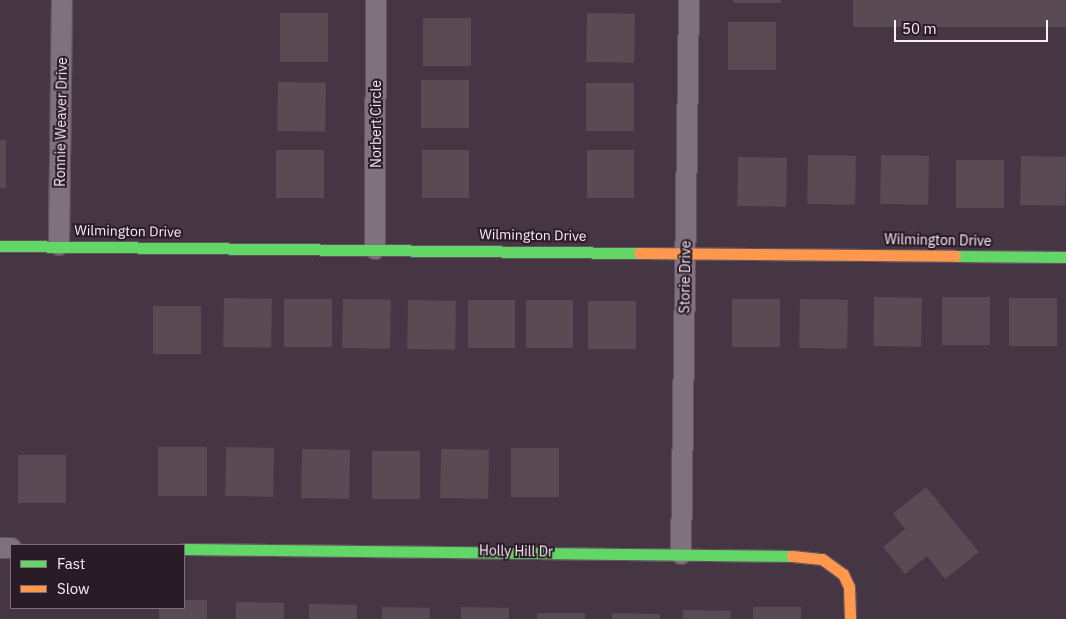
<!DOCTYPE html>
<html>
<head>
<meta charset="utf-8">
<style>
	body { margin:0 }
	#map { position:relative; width:1066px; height:619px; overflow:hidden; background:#463542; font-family:"IBM Plex Sans",sans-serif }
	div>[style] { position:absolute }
	.building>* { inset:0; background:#5a4a54; transform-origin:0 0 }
	.roads { filter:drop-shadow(1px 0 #62545f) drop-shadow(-1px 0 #62545f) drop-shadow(0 1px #62545f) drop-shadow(0 -1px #62545f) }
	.street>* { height:20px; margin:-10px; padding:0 10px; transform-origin:10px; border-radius:10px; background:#7f727c }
	.fast>* { height:11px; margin:-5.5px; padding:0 5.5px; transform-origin:5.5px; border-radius:5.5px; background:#63d668 }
	.slow>* { height:11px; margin:-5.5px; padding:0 5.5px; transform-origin:5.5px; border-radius:5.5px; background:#ff974d }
	span { translate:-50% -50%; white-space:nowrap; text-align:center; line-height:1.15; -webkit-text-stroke:4px #2a1c27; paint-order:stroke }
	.street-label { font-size:14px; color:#feebf9 }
	.legend { position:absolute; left:10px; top:544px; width:175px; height:65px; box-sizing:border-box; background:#2a1c27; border:1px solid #7f6f7b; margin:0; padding:6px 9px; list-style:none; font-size:15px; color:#feebf9 }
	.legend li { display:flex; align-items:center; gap:10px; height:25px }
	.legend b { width:25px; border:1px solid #7f6f7b }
	.scale { position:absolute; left:894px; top:20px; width:154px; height:22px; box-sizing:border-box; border:2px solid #feebf9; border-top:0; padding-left:6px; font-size:15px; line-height:18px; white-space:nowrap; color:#feebf9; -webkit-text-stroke:4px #2a1c27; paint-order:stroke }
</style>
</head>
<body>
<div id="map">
	<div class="building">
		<i style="left:733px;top:0;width:48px;height:3px"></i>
		<i style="left:853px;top:0;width:213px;height:27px"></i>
		<i style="left:280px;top:13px;width:48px;height:49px"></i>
		<i style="left:587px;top:13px;width:48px;height:49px;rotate:1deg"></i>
		<i style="left:423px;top:18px;width:48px;height:48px"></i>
		<i style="left:728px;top:22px;width:48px;height:48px"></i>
		<i style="left:421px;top:80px;width:48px;height:48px"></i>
		<i style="left:278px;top:82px;width:48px;height:49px;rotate:1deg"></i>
		<i style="left:586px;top:83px;width:48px;height:48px"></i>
		<i style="left:0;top:140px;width:6px;height:48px"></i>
		<i style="left:276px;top:150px;width:48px;height:48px"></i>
		<i style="left:422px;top:150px;width:47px;height:48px"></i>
		<i style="left:587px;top:150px;width:47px;height:48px"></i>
		<i style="left:808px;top:155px;width:48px;height:49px;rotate:1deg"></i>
		<i style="left:881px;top:155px;width:48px;height:49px;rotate:1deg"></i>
		<i style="left:1021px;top:156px;width:45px;height:49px;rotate:1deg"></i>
		<i style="left:738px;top:157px;width:49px;height:49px;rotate:1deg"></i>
		<i style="left:956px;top:160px;width:48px;height:48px"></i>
		<i style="left:874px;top:297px;width:48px;height:49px;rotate:1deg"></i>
		<i style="left:942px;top:297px;width:48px;height:48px"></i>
		<i style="left:224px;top:298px;width:48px;height:49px;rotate:1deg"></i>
		<i style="left:1009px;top:298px;width:48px;height:48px"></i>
		<i style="left:284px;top:299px;width:48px;height:48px"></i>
		<i style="left:343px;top:299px;width:48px;height:49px;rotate:1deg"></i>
		<i style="left:732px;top:299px;width:48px;height:48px"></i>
		<i style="left:800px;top:299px;width:48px;height:49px;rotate:1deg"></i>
		<i style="left:408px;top:300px;width:48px;height:49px;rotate:1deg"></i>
		<i style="left:468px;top:300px;width:47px;height:48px"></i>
		<i style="left:526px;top:300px;width:47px;height:48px"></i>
		<i style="left:588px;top:301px;width:48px;height:48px"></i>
		<i style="left:153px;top:306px;width:48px;height:48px"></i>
		<i style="left:158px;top:447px;width:49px;height:49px"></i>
		<i style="left:226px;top:447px;width:48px;height:49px;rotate:1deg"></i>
		<i style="left:511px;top:448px;width:48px;height:49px"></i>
		<i style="left:302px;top:449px;width:48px;height:49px;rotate:1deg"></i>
		<i style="left:441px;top:449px;width:48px;height:49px;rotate:1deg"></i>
		<i style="left:372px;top:451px;width:48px;height:48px"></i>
		<i style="left:18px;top:455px;width:48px;height:48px"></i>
		<i style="clip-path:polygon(926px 487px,979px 552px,945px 579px,927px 556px,905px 574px,883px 547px,905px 529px,893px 514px)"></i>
		<i style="clip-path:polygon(184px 600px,207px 600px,207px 619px,159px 619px,159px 608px,184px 608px)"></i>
		<i style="left:236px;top:602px;width:48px;height:17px;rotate:1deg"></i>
		<i style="left:309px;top:604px;width:48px;height:15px;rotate:1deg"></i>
		<i style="left:382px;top:607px;width:48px;height:12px;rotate:1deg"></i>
		<i style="left:461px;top:607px;width:48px;height:12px;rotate:1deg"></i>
		<i style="left:753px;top:607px;width:48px;height:12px"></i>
		<i style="left:683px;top:610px;width:48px;height:9px;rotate:1deg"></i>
		<i style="left:537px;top:613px;width:48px;height:6px"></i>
		<i style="clip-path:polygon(612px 613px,660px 614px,660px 619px,612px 619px)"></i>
	</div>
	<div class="roads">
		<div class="street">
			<i style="left:59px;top:245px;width:245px;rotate:-89.3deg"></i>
			<i style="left:375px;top:249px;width:249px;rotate:-89.8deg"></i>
			<i style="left:0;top:548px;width:11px"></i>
			<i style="left:681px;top:554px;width:554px;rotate:-89.17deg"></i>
		</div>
		<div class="fast">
			<i style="left:0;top:246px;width:639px;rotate:0.63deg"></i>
			<i style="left:955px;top:256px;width:111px;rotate:0.5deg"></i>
			<i style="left:184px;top:549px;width:608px;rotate:0.66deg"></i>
		</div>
		<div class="slow">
			<i style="left:639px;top:253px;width:316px;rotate:0.5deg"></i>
			<i style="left:792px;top:556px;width:30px;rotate:6deg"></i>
			<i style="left:822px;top:559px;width:26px;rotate:36deg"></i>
			<i style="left:843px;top:574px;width:14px;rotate:65deg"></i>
			<i style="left:849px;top:587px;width:32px;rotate:88deg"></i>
		</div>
	</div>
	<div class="street-label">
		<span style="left:61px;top:122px;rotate:-89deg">Ronnie Weaver Drive</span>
		<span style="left:376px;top:124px;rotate:-90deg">Norbert Circle</span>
		<span style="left:128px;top:231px;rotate:1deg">Wilmington Drive</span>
		<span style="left:533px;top:235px;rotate:1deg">Wilmington Drive</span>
		<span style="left:938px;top:240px;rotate:1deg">Wilmington Drive</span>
		<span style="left:685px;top:277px;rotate:-89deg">Storie Drive</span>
		<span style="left:516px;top:551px;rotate:1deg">Holly Hill Dr</span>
	</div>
	<ul class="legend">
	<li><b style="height:6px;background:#63d668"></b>Fast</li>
	<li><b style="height:6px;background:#ff974d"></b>Slow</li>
	</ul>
	<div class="scale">50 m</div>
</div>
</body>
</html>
